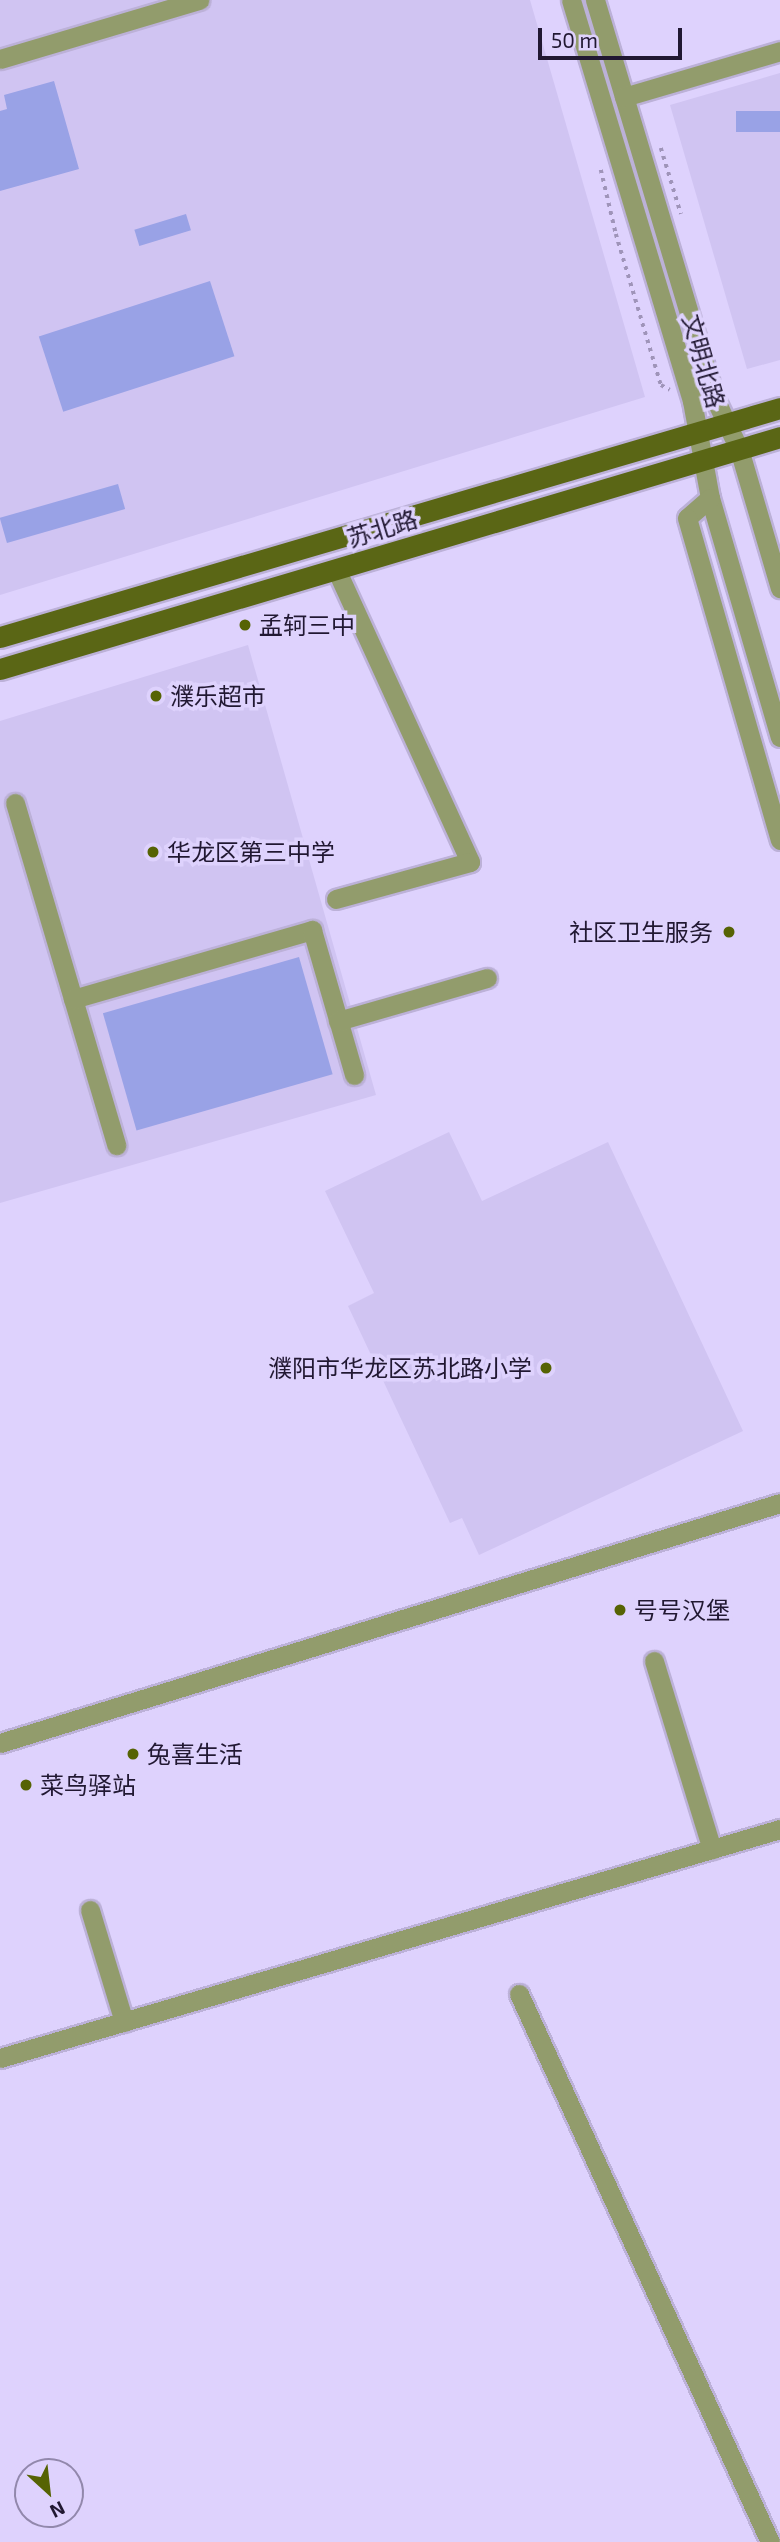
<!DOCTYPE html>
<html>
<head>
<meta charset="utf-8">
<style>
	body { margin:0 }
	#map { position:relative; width:780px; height:2542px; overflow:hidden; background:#ded2fd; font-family:"Exo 2","Noto Sans SC",sans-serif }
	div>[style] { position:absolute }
	.built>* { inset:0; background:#d0c4f2 }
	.building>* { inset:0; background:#99a2e6; transform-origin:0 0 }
	.path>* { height:3.5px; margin-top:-1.75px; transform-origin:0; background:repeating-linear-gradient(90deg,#9f94b9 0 3.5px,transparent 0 8.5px) }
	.roads { filter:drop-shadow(2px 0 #bcb1d8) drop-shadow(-2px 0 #bcb1d8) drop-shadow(0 2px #bcb1d8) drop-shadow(0 -2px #bcb1d8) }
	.minor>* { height:19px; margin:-9.5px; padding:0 9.5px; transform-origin:9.5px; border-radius:9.5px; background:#929c6c }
	.major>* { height:21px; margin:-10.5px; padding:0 10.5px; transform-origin:10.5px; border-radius:10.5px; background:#5a6615 }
	.dots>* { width:19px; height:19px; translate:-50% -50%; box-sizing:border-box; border:4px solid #ded2fd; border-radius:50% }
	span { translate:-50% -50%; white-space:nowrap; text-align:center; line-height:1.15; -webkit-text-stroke:7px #ded2fd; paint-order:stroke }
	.street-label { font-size:24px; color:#211832 }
	.poi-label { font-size:24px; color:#211832 }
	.left { translate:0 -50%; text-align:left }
	.right { translate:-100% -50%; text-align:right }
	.north { position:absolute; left:14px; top:2458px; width:70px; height:70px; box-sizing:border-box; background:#ded2fd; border:2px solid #9288ac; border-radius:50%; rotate:153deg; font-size:19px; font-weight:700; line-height:28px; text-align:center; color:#211832 }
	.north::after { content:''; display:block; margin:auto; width:24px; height:32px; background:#566304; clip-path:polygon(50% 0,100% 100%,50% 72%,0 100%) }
	.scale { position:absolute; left:538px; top:28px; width:144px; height:32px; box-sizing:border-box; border:4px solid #211832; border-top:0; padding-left:9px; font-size:21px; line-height:24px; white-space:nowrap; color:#211832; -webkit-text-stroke:5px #ded2fd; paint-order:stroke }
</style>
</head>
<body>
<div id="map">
	<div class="built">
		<i style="clip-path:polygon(0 0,530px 0,645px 397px,0 595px)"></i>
		<i style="clip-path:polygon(780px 73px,780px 360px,747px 369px,670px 105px)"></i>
		<i style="clip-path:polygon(248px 645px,376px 1095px,0 1203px,0 721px)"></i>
		<i style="clip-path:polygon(449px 1132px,482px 1201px,608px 1142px,743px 1431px,479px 1555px,462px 1518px,450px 1523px,348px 1306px,374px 1293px,325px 1191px)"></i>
	</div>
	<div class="building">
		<i style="clip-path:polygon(54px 81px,79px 169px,0 191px,0 111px,7px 109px,4px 95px)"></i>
		<i style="left:780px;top:111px;width:21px;height:44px;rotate:90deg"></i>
		<i style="left:186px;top:214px;width:17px;height:54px;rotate:73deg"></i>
		<i style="left:210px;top:281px;width:79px;height:180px;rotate:72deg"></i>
		<i style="left:118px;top:484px;width:26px;height:123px;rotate:74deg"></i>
		<i style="left:299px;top:957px;width:122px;height:204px;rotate:74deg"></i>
	</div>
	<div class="path">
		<i style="left:661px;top:148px;width:69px;rotate:73.1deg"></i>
		<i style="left:601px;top:170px;width:66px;rotate:76.8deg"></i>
		<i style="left:616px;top:234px;width:158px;rotate:73.4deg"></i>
		<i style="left:661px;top:385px;width:10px;rotate:29deg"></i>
	</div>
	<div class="roads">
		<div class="minor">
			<i style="left:571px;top:0;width:419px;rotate:73.2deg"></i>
			<i style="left:692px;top:401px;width:99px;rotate:79.5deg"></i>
			<i style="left:710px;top:498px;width:249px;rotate:73.7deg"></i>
			<i style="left:595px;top:0;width:414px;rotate:73.3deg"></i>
			<i style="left:714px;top:397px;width:58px;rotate:64.3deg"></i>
			<i style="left:739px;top:449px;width:145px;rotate:73.6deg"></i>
			<i style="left:0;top:59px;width:208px;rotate:-16.5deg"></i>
			<i style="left:624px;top:97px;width:163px;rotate:-16.4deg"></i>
			<i style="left:710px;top:498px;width:30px;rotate:139deg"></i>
			<i style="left:687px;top:518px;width:335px;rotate:73.9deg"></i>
			<i style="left:336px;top:569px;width:322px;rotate:65.4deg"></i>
			<i style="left:470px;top:862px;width:139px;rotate:164.6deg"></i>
			<i style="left:15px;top:803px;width:357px;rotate:73.5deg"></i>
			<i style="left:73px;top:999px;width:249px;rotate:-16.1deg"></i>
			<i style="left:312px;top:930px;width:151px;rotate:73.8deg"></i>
			<i style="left:338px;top:1021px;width:155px;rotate:-16.1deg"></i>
			<i style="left:654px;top:1661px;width:197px;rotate:72.9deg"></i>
			<i style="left:0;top:1743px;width:816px;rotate:-17.1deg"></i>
			<i style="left:90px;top:1910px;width:117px;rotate:73.1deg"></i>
			<i style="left:519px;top:1994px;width:603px;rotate:65.39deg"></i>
			<i style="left:0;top:2058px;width:813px;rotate:-16.36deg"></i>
		</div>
		<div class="major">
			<i style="left:0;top:637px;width:813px;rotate:-16.36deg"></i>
			<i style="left:0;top:669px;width:814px;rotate:-16.56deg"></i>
		</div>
	</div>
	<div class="dots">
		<i style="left:245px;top:625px;background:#566304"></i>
		<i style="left:156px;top:696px;background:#566304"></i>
		<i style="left:153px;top:852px;background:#566304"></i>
		<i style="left:729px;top:932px;background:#566304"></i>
		<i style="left:546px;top:1368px;background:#566304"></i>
		<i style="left:620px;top:1610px;background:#566304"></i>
		<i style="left:133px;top:1754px;background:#566304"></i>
		<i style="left:26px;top:1785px;background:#566304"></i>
	</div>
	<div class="street-label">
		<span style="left:704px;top:361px;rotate:74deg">文明北路</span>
		<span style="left:382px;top:528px;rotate:-17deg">苏北路</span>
	</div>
	<div class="poi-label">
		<span class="left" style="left:259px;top:625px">孟轲三中</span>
		<span class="left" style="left:170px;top:696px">濮乐超市</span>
		<span class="left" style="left:167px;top:852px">华龙区第三中学</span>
		<span class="right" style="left:713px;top:932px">社区卫生服务</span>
		<span class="right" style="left:532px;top:1368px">濮阳市华龙区苏北路小学</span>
		<span class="left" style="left:634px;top:1610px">号号汉堡</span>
		<span class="left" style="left:147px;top:1754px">兔喜生活</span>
		<span class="left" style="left:40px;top:1785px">菜鸟驿站</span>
	</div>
	<div class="north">N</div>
	<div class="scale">50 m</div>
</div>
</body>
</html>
